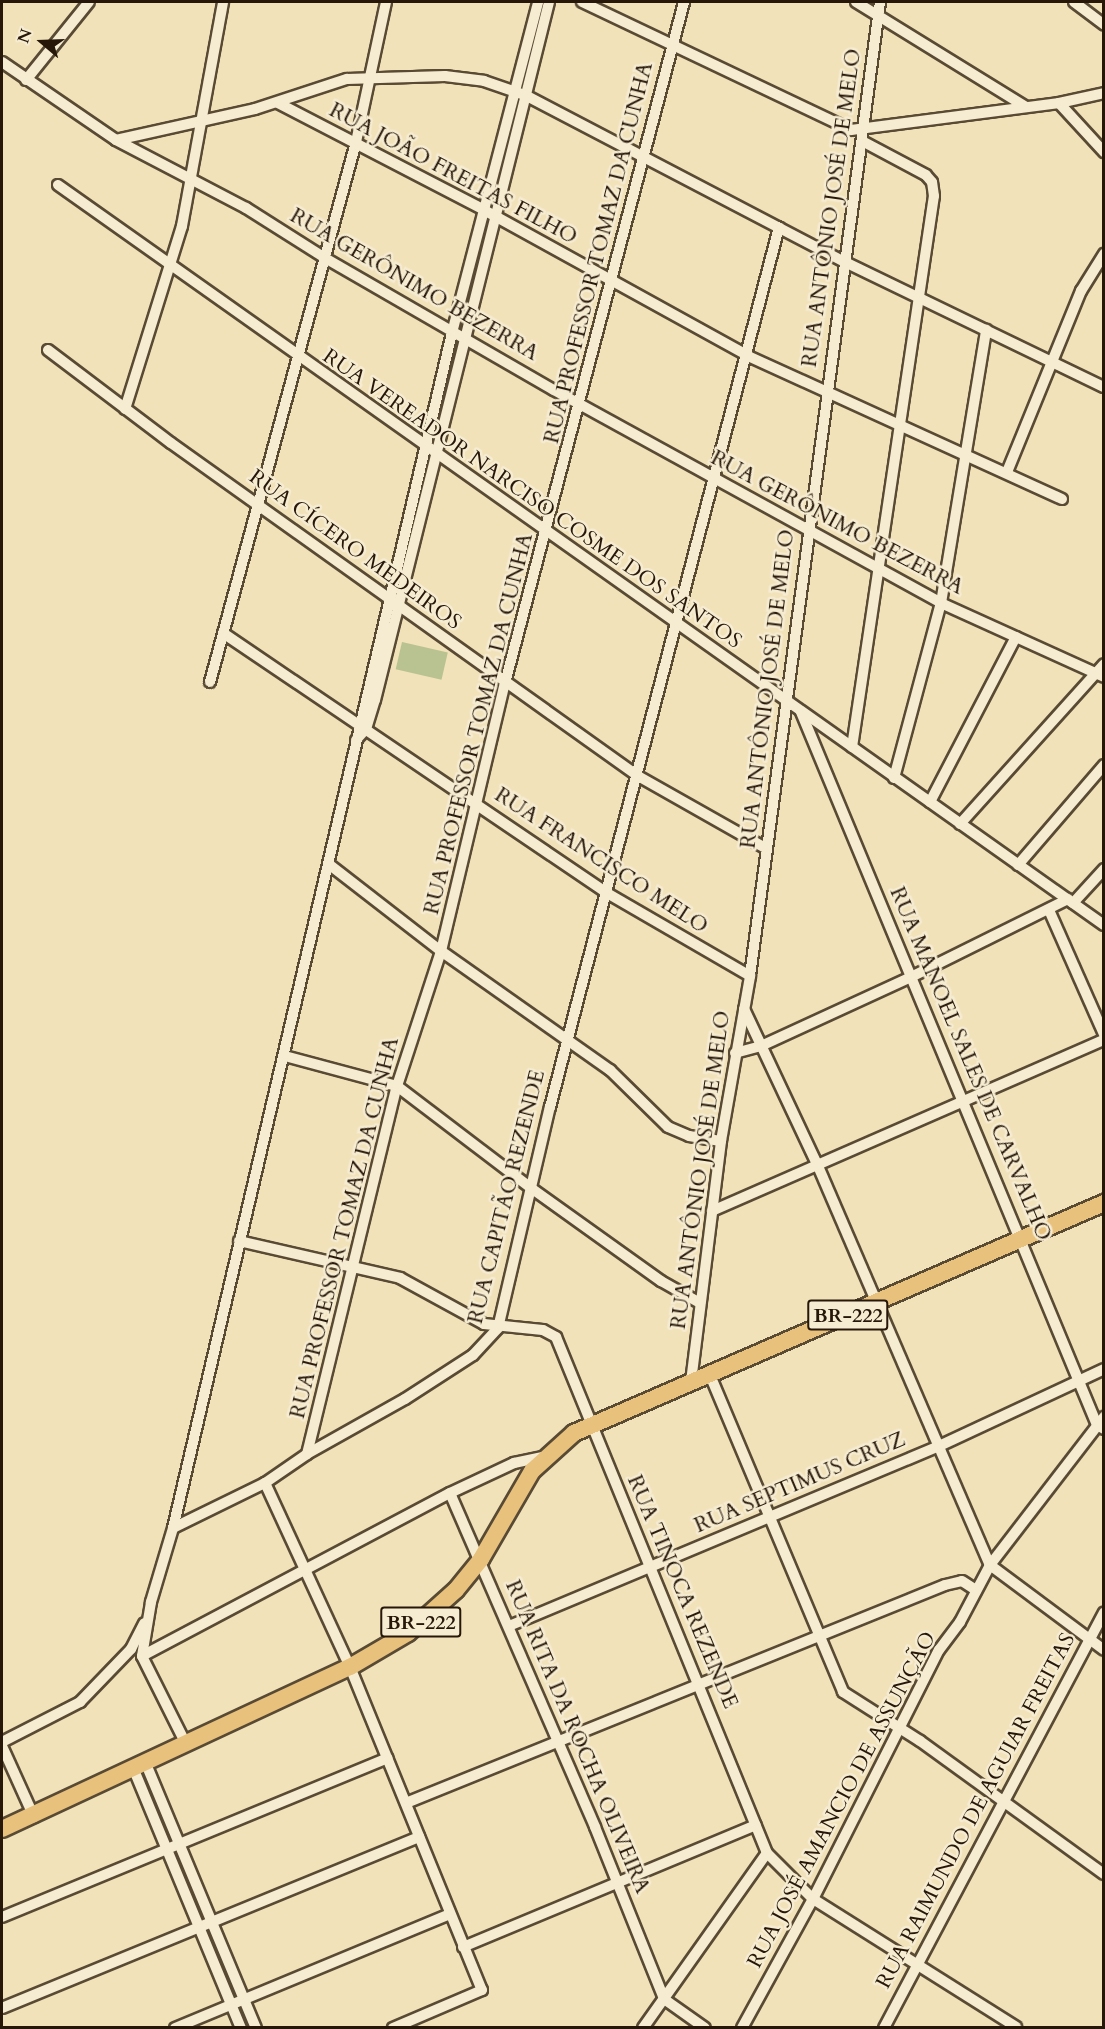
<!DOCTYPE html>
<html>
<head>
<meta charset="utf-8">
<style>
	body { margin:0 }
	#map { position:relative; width:1105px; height:2029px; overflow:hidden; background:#f1e2ba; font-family:Cardo,serif }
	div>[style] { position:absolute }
	.green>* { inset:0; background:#b8c391; transform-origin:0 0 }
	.roads { filter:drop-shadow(2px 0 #594a34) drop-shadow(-2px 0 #594a34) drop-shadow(0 2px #594a34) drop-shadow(0 -2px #594a34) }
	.minor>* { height:10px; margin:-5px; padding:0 5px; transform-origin:5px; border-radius:5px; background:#f6ecd2 }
	.primary>* { height:16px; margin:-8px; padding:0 8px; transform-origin:8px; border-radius:8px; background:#e8c17d }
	span { translate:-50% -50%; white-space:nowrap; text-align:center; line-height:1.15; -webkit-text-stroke:5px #f6ecd2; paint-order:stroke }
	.shield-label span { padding:2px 4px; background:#f6ecd2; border:2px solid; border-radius:4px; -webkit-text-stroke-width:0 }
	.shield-label { font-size:20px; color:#261708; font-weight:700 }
	.street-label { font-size:21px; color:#261708 }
	.frame { position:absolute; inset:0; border:3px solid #261708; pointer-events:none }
	.north { position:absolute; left:12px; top:12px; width:60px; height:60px; -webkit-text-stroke:4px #f6ecd2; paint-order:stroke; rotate:289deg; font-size:16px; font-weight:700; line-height:24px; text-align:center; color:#261708 }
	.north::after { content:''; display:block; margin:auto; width:21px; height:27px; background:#261708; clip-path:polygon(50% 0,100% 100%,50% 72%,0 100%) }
</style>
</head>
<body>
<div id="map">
	<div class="green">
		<i style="left:402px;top:642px;width:47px;height:28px;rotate:13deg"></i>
	</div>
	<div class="roads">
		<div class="minor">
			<i style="left:582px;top:2px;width:298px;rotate:25.4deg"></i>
			<i style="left:851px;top:130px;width:210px;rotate:-7.4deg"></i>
			<i style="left:1059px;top:103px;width:46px;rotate:-12.5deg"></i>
			<i style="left:856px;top:2px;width:200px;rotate:31.7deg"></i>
			<i style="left:1074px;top:2px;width:38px;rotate:37deg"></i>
			<i style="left:2px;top:62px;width:138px;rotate:34.4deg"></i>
			<i style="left:116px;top:140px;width:147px;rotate:27.6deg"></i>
			<i style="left:246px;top:208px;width:93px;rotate:32.3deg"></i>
			<i style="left:325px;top:258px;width:264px;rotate:30deg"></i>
			<i style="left:554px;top:390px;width:442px;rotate:28.8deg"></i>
			<i style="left:941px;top:603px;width:179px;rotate:24.4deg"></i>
			<i style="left:26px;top:80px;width:100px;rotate:-51.1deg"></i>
			<i style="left:278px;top:103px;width:232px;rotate:27.4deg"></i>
			<i style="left:484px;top:210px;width:302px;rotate:28.9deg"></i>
			<i style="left:748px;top:356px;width:345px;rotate:24.5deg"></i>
			<i style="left:1059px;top:103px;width:67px;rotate:47.4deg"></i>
			<i style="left:116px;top:140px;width:142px;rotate:-12.6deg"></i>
			<i style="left:255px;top:109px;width:97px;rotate:-18.1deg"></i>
			<i style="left:347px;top:79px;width:98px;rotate:-1.8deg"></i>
			<i style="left:445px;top:76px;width:39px;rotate:7deg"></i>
			<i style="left:484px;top:81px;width:43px;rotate:18.9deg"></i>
			<i style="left:525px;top:95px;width:363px;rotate:27.6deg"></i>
			<i style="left:847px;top:263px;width:285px;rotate:25.8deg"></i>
			<i style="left:58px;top:185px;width:1281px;rotate:35.28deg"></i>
			<i style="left:48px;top:350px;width:154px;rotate:37.1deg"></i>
			<i style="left:171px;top:443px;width:574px;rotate:35.49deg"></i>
			<i style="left:638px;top:776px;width:148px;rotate:29.5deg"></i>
			<i style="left:125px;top:409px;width:192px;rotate:-72.7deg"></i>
			<i style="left:182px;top:226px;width:228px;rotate:-79.6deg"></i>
			<i style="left:1007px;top:472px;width:196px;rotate:-67.8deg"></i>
			<i style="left:1081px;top:291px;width:44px;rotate:-58.1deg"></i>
			<i style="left:223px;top:633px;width:464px;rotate:34.1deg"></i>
			<i style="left:607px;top:893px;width:165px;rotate:30.1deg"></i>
			<i style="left:210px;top:682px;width:559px;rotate:-74.87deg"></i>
			<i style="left:356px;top:142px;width:143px;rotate:-77.9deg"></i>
			<i style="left:801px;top:712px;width:772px;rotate:67.45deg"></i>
			<i style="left:1097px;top:1425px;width:8px;rotate:30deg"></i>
			<i style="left:356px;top:740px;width:15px;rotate:-48deg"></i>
			<i style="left:366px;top:729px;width:30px;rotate:-73deg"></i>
			<i style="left:375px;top:700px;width:719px;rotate:-76deg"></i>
			<i style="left:852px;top:747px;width:557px;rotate:-81.54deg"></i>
			<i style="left:934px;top:196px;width:14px;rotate:-98deg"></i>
			<i style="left:932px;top:182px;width:9px;rotate:-131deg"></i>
			<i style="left:926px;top:175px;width:70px;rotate:-152deg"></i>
			<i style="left:894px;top:778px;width:181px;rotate:-75deg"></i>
			<i style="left:941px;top:603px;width:277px;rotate:-80.6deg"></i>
			<i style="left:930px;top:802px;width:186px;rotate:-62.5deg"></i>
			<i style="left:960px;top:824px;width:215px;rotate:-48deg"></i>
			<i style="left:330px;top:865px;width:140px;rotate:37.8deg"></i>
			<i style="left:441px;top:951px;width:207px;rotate:35.2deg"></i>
			<i style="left:610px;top:1070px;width:81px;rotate:44.5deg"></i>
			<i style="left:668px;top:1127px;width:23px;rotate:23deg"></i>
			<i style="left:689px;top:1136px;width:32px;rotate:9deg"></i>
			<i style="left:1018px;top:865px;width:132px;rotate:-49.3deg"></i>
			<i style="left:1073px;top:903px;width:46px;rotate:-47.6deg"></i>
			<i style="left:1049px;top:910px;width:136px;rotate:66.1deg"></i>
			<i style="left:744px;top:1009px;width:174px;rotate:64.8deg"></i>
			<i style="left:818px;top:1166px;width:434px;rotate:66.7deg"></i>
			<i style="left:990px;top:1565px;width:142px;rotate:36.7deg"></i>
			<i style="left:735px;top:1053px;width:27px;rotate:-15deg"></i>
			<i style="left:761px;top:1046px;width:167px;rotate:-24.7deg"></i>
			<i style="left:913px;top:976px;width:173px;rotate:-26.4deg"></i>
			<i style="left:285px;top:1056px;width:116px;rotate:15deg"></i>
			<i style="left:397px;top:1086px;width:168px;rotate:37.3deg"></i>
			<i style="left:531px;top:1188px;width:160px;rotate:35.6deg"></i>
			<i style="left:661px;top:1281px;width:45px;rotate:29.4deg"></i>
			<i style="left:712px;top:1211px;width:428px;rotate:-23.6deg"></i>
			<i style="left:239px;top:1241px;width:165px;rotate:12.9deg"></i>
			<i style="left:400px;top:1278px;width:96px;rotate:28.7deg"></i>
			<i style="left:484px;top:1324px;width:59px;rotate:5.8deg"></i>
			<i style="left:543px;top:1330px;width:15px;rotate:28deg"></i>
			<i style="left:556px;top:1337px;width:557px;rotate:67.76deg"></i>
			<i style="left:767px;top:1853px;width:65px;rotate:45deg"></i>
			<i style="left:813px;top:1899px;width:240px;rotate:32.2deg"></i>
			<i style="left:710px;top:1375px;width:344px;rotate:67.2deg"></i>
			<i style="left:843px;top:1692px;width:91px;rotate:32.5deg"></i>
			<i style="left:920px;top:1741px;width:227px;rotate:35.9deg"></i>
			<i style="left:691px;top:1382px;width:243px;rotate:-82.9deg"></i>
			<i style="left:721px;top:1141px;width:168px;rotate:-80deg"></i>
			<i style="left:750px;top:976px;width:983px;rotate:-82.4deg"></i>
			<i style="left:307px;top:1454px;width:379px;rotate:-76.3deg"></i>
			<i style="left:397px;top:1086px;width:142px;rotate:-71.9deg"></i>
			<i style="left:441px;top:951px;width:276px;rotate:-76.6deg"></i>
			<i style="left:505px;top:683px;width:704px;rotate:-75.27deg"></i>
			<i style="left:265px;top:1483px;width:203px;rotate:65.2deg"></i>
			<i style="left:350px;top:1667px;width:349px;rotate:67.8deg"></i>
			<i style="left:482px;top:1990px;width:97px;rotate:156.9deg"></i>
			<i style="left:450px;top:1493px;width:364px;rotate:66.5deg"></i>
			<i style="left:595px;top:1827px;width:185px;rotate:68.1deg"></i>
			<i style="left:664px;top:1999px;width:50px;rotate:35.3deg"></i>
			<i style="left:173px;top:1528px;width:102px;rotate:-26.1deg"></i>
			<i style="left:265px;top:1483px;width:51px;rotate:-34.6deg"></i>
			<i style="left:307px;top:1454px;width:112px;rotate:-29.3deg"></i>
			<i style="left:405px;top:1399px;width:81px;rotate:-32.9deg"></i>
			<i style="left:473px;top:1355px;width:37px;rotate:-47deg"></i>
			<i style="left:498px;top:1328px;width:227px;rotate:-76.8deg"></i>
			<i style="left:550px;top:1107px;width:909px;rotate:-75.41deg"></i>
			<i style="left:509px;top:1626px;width:464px;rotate:-22.7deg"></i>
			<i style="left:937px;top:1447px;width:184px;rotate:-25deg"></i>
			<i style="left:142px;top:1656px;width:348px;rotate:-27.9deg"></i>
			<i style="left:450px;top:1493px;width:71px;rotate:-25.1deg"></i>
			<i style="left:514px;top:1463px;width:33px;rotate:-12deg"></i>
			<i style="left:2px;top:1742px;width:88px;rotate:-27.1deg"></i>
			<i style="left:80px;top:1702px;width:74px;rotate:-46.1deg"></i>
			<i style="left:131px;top:1649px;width:29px;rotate:-63deg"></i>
			<i style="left:186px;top:1744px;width:98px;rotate:-116.6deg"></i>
			<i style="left:142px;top:1656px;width:55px;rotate:-80.5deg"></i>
			<i style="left:151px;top:1602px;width:77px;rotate:-73.4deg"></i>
			<i style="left:173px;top:1528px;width:1231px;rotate:-76.86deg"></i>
			<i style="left:453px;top:329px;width:338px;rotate:-75.4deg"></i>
			<i style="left:2px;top:1746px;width:78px;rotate:65.7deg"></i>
			<i style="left:146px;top:1764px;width:286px;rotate:67.4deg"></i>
			<i style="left:134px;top:1770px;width:279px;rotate:67.5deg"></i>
			<i style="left:406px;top:1803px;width:581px;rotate:-22.02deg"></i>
			<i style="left:945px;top:1585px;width:17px;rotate:-13deg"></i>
			<i style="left:962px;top:1581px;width:17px;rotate:33deg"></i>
			<i style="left:2px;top:1917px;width:417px;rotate:-22.4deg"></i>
			<i style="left:463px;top:1947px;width:317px;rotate:-22.6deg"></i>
			<i style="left:2px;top:2008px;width:451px;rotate:-22.3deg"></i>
			<i style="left:175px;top:2028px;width:298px;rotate:-22.5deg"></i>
			<i style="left:643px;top:2028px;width:214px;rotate:-54.7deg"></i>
			<i style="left:742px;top:2028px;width:147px;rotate:-61.2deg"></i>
			<i style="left:813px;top:1899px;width:279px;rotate:-63.2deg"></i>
			<i style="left:939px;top:1650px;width:35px;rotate:-53deg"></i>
			<i style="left:960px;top:1622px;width:64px;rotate:-62.2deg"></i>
			<i style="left:990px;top:1565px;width:187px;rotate:-52.4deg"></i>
			<i style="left:884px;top:2028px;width:470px;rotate:-62.1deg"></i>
		</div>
		<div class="primary">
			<i style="left:2px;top:1829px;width:384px;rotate:-25deg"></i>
			<i style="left:350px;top:1667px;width:67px;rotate:-30.4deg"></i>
			<i style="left:408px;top:1633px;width:64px;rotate:-41.9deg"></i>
			<i style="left:456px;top:1590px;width:40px;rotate:-51deg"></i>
			<i style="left:481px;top:1559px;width:102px;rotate:-59.9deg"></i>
			<i style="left:532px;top:1471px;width:57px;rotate:-42.1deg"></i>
			<i style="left:574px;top:1433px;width:578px;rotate:-23.46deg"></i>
		</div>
	</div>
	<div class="shield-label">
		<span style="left:848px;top:1315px">BR-222</span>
		<span style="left:421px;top:1622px">BR-222</span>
	</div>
	<div class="street-label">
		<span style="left:453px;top:174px;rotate:28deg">RUA JOÃO FREITAS FILHO</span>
		<span style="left:832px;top:208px;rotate:-82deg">RUA ANTÔNIO JOSÉ DE MELO</span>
		<span style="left:599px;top:253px;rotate:-76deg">RUA PROFESSOR TOMAZ DA CUNHA</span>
		<span style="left:414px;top:285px;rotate:30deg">RUA GERÔNIMO BEZERRA</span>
		<span style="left:532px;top:499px;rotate:35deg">RUA VEREADOR NARCISO COSME DOS SANTOS</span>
		<span style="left:837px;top:523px;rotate:28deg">RUA GERÔNIMO BEZERRA</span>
		<span style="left:355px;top:550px;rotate:36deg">RUA CÍCERO MEDEIROS</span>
		<span style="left:768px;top:689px;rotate:-83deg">RUA ANTÔNIO JOSÉ DE MELO</span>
		<span style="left:479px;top:724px;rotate:-76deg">RUA PROFESSOR TOMAZ DA CUNHA</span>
		<span style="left:601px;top:861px;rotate:33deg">RUA FRANCISCO MELO</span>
		<span style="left:970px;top:1064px;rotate:67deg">RUA MANOEL SALES DE CARVALHO</span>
		<span style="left:701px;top:1170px;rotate:-82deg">RUA ANTÔNIO JOSÉ DE MELO</span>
		<span style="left:507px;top:1197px;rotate:-76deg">RUA CAPITÃO REZENDE</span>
		<span style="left:345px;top:1228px;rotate:-76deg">RUA PROFESSOR TOMAZ DA CUNHA</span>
		<span style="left:800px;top:1483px;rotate:-23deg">RUA SEPTIMUS CRUZ</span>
		<span style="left:682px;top:1592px;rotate:67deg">RUA TINOCA REZENDE</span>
		<span style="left:577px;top:1737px;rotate:67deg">RUA RITA DA ROCHA OLIVEIRA</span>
		<span style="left:842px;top:1800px;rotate:-62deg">RUA JOSÉ AMANCIO DE ASSUNÇÃO</span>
		<span style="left:976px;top:1811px;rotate:-62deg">RUA RAIMUNDO DE AGUIAR FREITAS</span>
	</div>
	<div class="frame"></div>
	<div class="north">N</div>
</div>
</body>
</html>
